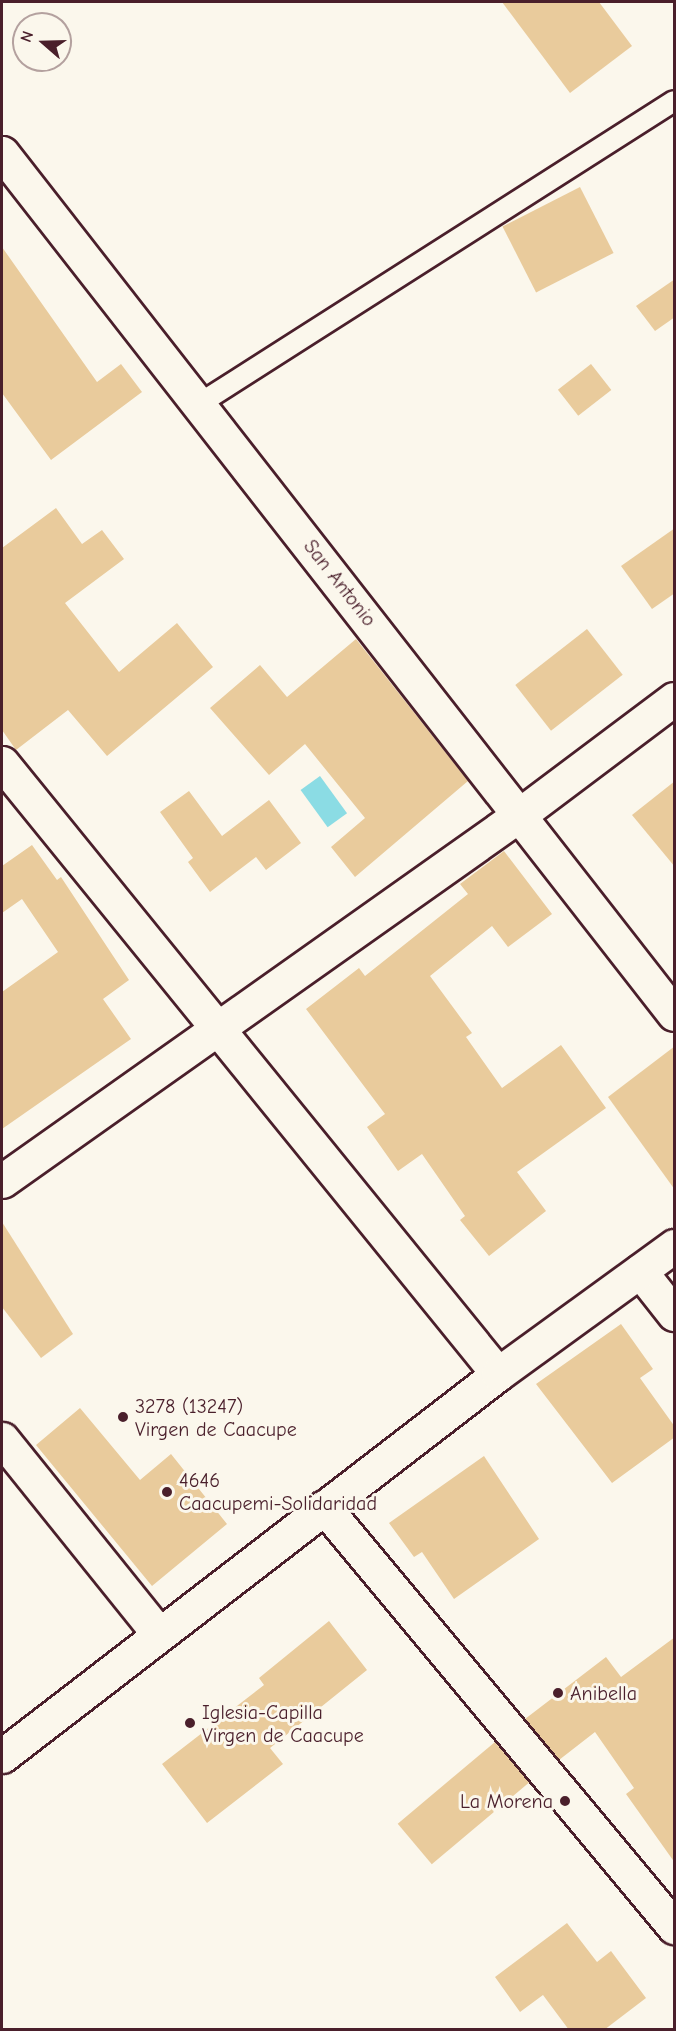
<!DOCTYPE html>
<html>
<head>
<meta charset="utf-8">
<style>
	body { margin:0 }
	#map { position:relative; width:676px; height:2031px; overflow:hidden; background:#fbf7ec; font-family:"Comic Neue",sans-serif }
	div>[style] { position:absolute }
	.water>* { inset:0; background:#8bdce4; transform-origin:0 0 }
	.building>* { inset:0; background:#e9cb9c; transform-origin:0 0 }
	.roads { filter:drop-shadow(2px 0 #4a1f2b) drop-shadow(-2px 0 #4a1f2b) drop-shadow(0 2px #4a1f2b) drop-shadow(0 -2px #4a1f2b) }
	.lane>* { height:20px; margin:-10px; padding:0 10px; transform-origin:10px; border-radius:10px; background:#fbf7ec }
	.street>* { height:33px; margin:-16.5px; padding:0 16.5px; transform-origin:16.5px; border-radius:16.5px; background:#fbf7ec }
	.dots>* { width:16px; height:16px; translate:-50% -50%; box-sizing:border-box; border:3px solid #fbf7ec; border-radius:50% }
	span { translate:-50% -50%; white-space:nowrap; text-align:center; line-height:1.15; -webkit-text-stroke:6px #fbf7ec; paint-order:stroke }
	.street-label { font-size:20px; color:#4a1f2b }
	.poi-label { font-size:20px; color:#4a1f2b }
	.left { translate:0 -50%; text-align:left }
	.right { translate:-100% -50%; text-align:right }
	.frame { position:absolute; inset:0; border:3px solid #4a1f2b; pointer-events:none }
	.north { position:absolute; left:12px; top:12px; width:60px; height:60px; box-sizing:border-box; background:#fbf7ec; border:2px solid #b4a19f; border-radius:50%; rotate:290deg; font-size:16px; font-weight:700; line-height:24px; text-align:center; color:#4a1f2b }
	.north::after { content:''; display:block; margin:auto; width:21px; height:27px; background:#4a1f2b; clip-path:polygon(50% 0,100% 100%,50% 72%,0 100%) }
</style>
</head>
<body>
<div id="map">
	<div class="water">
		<i style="left:320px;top:776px;width:46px;height:24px;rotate:54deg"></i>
	</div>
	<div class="building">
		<i style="clip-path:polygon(502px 2px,599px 2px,632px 46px,570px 93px)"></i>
		<i style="left:580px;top:187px;width:74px;height:87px;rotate:63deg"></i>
		<i style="clip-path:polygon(2px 247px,97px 382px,121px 364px,142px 392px,51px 460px,2px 393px)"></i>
		<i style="clip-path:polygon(675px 279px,675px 317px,655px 331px,636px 306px)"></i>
		<i style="left:591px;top:364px;width:33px;height:42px;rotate:52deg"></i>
		<i style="clip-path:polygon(56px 508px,82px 544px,102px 530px,124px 559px,65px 603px,119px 672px,177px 623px,213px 667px,107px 756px,68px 710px,16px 750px,2px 730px,2px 548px)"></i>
		<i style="clip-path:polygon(675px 528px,675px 593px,652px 609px,621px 566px)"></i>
		<i style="left:587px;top:629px;width:58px;height:91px;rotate:52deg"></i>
		<i style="clip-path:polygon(356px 639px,468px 781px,355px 877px,331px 847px,365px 818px,305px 744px,269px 775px,210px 708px,260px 665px,287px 697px)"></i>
		<i style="clip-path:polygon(675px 781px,675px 867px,632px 815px)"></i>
		<i style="clip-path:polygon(189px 791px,222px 836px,269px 800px,301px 843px,266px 870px,256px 857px,210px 892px,188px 862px,193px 858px,160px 812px)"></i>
		<i style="clip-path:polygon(32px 845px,57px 880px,61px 877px,129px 980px,103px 999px,131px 1039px,2px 1129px,2px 992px,58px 952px,22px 899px,2px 913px,2px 866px)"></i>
		<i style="clip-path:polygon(504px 851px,552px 914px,508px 947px,492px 926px,430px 976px,472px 1033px,466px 1037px,502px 1088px,561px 1045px,606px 1108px,517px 1172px,546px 1211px,489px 1256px,460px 1220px,465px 1216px,422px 1154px,398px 1171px,367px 1127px,385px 1114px,306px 1009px,359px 968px,365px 976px,468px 894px,460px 884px)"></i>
		<i style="clip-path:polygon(675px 1046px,675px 1190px,608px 1097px)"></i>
		<i style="clip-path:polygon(2px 1222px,73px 1334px,41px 1358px,2px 1307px)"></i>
		<i style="clip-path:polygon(621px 1324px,653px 1369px,640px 1378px,675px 1427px,675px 1437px,612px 1483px,536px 1384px)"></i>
		<i style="clip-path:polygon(80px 1408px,140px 1480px,171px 1454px,227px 1524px,152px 1586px,36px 1445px)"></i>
		<i style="clip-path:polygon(484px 1456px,539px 1539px,454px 1599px,422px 1552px,414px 1557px,389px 1523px)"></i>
		<i style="clip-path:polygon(329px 1621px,367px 1670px,270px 1748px,283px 1764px,207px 1823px,162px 1764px,264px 1685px,259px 1678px)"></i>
		<i style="clip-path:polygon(675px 1637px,675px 1863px,626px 1794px,634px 1788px,595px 1732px,559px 1760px,525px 1719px,606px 1657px,621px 1677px)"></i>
		<i style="left:495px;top:1742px;width:53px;height:127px;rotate:50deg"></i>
		<i style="clip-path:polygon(567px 1923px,597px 1962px,611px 1951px,646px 1998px,604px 2030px,569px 2030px,543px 1995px,520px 2012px,495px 1977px)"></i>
	</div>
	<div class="roads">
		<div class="lane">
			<i style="left:199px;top:404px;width:563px;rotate:-32.53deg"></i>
		</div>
		<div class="street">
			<i style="left:2px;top:153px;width:1092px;rotate:52.03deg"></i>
			<i style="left:2px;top:763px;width:787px;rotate:50.93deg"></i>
			<i style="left:2px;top:1181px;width:637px;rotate:-35.29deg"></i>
			<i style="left:522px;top:813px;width:190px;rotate:-36.9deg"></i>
			<i style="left:640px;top:1271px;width:55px;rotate:51.7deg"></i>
			<i style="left:2px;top:1439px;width:250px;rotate:51.2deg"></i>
			<i style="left:324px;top:1507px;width:547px;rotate:50.19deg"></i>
			<i style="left:2px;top:1756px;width:626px;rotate:-37.6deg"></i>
			<i style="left:498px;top:1374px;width:218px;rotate:-36deg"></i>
		</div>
	</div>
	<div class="dots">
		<i style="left:123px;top:1417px;background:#4a1f2b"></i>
		<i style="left:167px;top:1492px;background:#4a1f2b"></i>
		<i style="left:558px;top:1693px;background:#4a1f2b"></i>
		<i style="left:190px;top:1723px;background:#4a1f2b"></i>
		<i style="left:565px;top:1801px;background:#4a1f2b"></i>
	</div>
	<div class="street-label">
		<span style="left:340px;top:583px;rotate:52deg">San Antonio</span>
	</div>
	<div class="poi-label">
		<span class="left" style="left:135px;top:1418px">3278 (13247)<br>Virgen de Caacupe</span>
		<span class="left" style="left:179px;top:1492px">4646<br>Caacupemi-Solidaridad</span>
		<span class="left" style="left:570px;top:1693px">Anibella</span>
		<span class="left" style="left:202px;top:1724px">Iglesia-Capilla<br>Virgen de Caacupe</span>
		<span class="right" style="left:553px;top:1801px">La Morena</span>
	</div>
	<div class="frame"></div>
	<div class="north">N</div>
</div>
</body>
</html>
